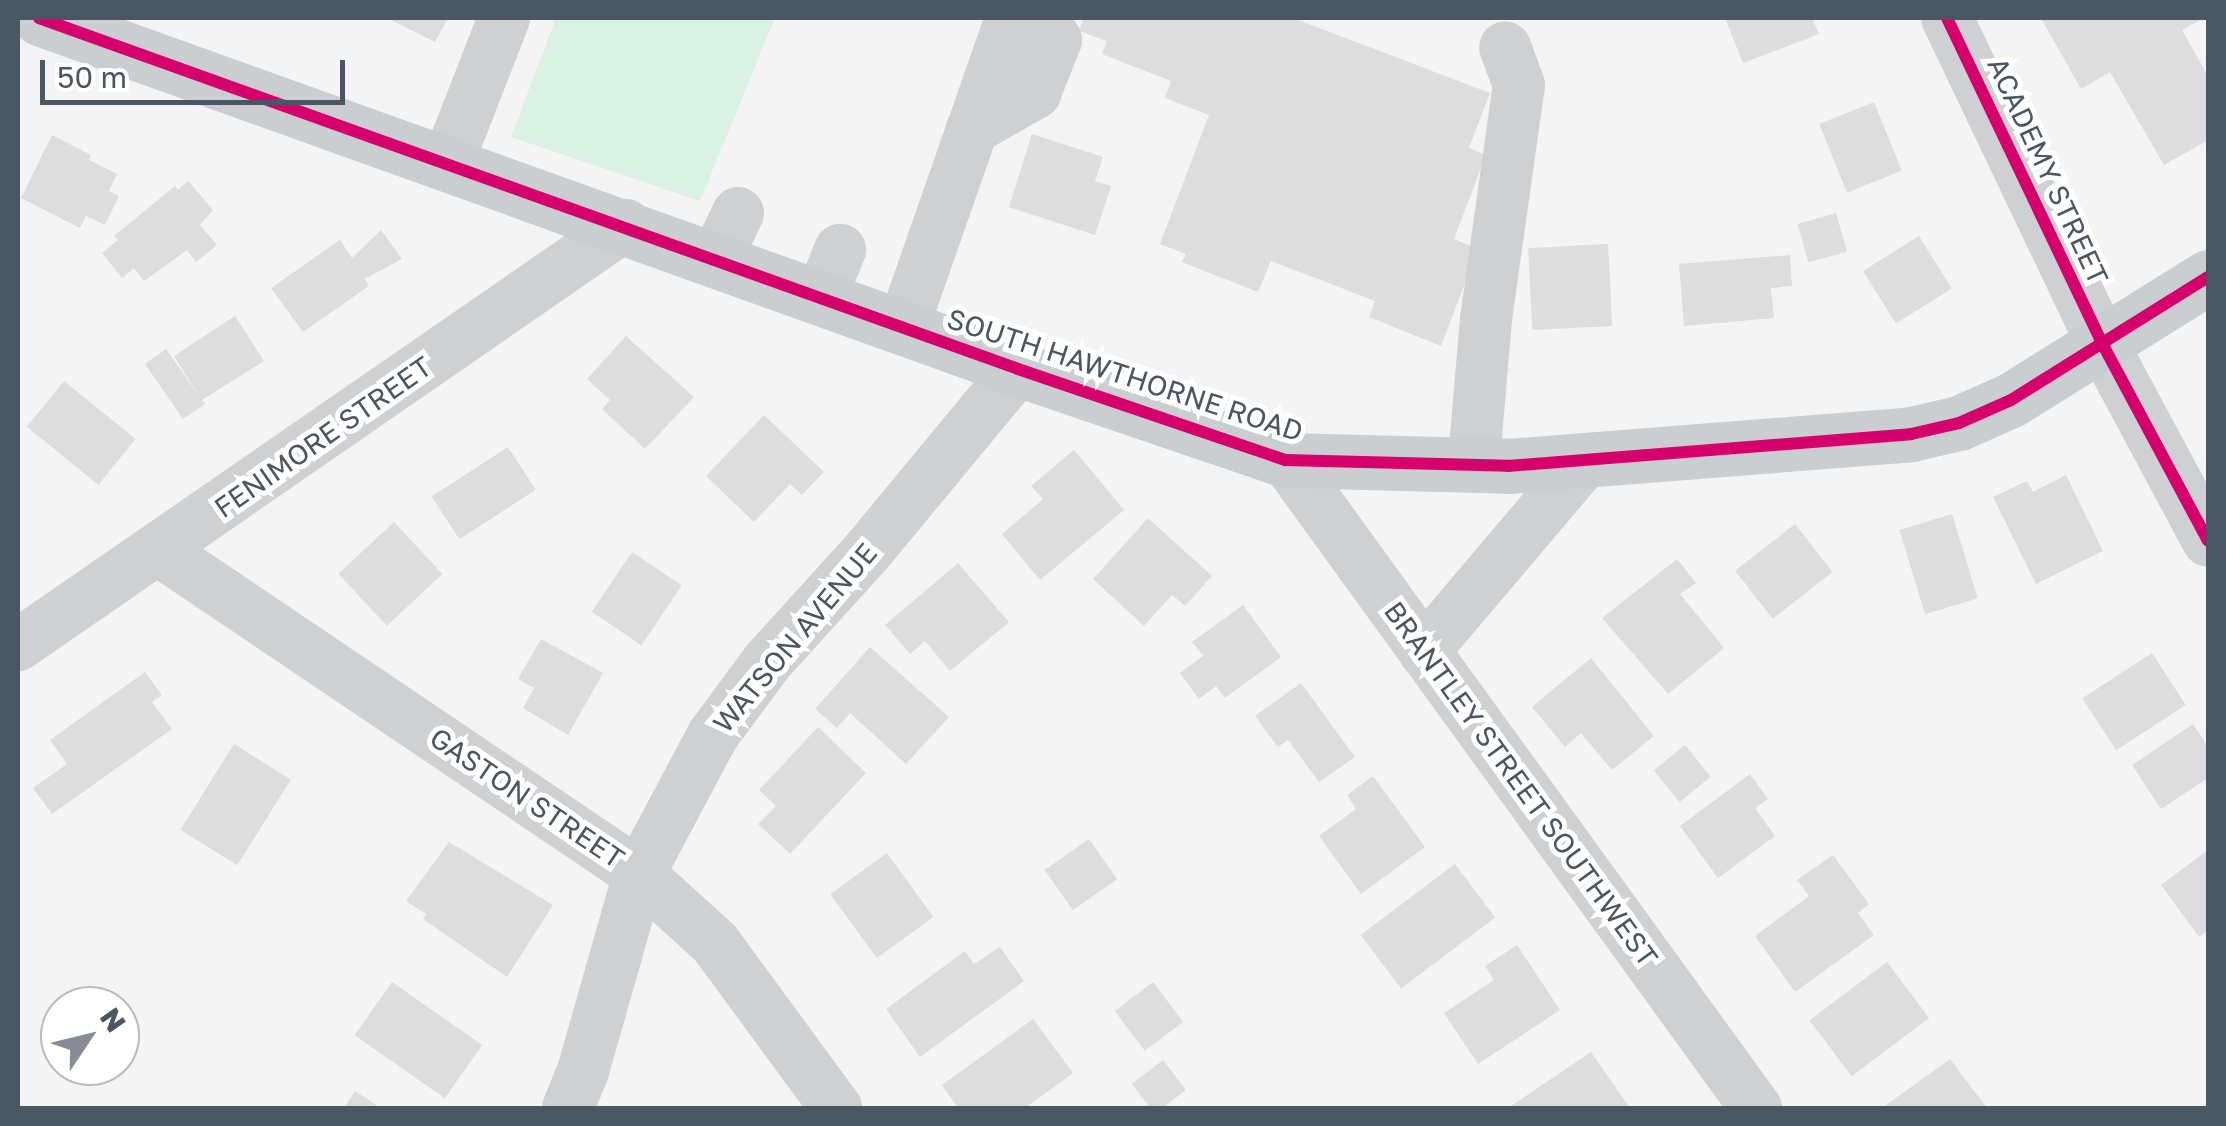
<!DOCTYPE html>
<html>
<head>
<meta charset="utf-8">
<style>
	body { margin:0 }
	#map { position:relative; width:2226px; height:1126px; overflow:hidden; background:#f4f4f4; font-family:"Golos Text",sans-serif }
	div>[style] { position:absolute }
	.green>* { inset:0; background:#d9f2e3 }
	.building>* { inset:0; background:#ddddde; transform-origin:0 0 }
	.minor>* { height:52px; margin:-26px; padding:0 26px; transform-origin:26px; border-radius:26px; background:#ced0d2 }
	.major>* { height:55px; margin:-27.5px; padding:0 27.5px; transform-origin:27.5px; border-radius:27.5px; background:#caced1 }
	.cycleway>* { height:12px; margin:-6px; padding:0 6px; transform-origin:6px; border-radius:6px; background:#d6006c }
	span { translate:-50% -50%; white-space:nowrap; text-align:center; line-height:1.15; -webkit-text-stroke:10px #fff; paint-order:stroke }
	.street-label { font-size:28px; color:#4a5661 }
	.frame { position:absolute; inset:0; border:20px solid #4a5661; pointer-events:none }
	.north { position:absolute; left:40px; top:986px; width:100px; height:100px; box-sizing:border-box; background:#fff; border:2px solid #b7bbc0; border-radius:50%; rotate:55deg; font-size:28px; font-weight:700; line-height:40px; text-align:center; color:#4a5661 }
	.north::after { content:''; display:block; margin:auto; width:35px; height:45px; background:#868d94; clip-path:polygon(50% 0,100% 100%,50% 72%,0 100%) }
	.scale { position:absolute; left:40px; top:60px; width:305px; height:45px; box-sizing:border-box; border:5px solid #4a5661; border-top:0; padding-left:12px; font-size:30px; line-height:35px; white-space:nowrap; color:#4a5661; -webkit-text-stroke:8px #fff; paint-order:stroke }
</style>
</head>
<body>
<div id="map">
	<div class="green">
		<i style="clip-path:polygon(556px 18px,775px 18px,700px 201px,511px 137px)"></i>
	</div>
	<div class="building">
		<i style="clip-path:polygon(387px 18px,448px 18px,435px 42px)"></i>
		<i style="clip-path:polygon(1084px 18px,1293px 18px,1490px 93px,1469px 148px,1486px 155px,1454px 239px,1478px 249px,1441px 346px,1369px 317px,1375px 301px,1271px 261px,1258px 292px,1182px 262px,1186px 254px,1160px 244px,1209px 115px,1165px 98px,1171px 81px,1102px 54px,1107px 41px,1079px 31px)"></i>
		<i style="clip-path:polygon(1725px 18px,1812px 18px,1819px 34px,1743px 63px)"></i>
		<i style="clip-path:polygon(2041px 18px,2204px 18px,2182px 30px,2208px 76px,2208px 140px,2164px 165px,2110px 72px,2081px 89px)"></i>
		<i style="left:1874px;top:102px;width:74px;height:59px;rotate:68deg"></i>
		<i style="clip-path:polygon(1032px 134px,1103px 157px,1095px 181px,1111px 186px,1095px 235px,1009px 207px)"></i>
		<i style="clip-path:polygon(52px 135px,91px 155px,89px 160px,117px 174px,109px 191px,119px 196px,105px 225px,86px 216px,80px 228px,21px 198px)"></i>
		<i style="clip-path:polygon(188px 181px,213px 210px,200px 225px,217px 245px,196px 262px,187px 250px,144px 281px,134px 268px,122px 278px,102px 253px,118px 240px,114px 236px,175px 186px,178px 190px)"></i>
		<i style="left:1836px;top:213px;width:40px;height:40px;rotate:74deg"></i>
		<i style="clip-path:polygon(381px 230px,402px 259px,365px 279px,369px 286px,303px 332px,271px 288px,340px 240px,352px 258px)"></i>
		<i style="left:1919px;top:236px;width:62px;height:66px;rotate:58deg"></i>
		<i style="left:1608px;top:244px;width:82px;height:80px;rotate:87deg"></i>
		<i style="clip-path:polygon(1790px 255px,1792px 286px,1771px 288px,1774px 318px,1684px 326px,1679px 264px)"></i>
		<i style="clip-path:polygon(235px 316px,264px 361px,202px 400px,205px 404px,183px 419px,145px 364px,166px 349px,199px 396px,174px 356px)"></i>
		<i style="clip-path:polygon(626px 336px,694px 397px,645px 449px,602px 409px,610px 400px,587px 379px)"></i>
		<i style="left:64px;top:381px;width:92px;height:59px;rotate:39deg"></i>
		<i style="clip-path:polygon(764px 415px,824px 472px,802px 495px,790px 484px,754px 522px,706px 476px)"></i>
		<i style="left:508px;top:447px;width:51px;height:91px;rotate:57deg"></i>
		<i style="clip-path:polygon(1074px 450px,1124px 510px,1040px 580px,1002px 534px,1043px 499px,1031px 486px)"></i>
		<i style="clip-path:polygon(2066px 475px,2103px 551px,2036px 584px,1993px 497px,2027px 481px,2033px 492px)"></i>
		<i style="left:1952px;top:514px;width:88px;height:55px;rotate:73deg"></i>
		<i style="clip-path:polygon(1148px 518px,1212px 576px,1185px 606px,1172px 595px,1144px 626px,1093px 579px)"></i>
		<i style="left:394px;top:522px;width:71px;height:76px;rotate:47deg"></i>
		<i style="left:1795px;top:524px;width:61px;height:76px;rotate:52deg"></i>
		<i style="left:632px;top:552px;width:60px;height:72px;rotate:34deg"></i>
		<i style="clip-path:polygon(1677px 559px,1696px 583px,1680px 594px,1724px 648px,1668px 694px,1602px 618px)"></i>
		<i style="clip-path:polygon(958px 563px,1009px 622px,950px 671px,925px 641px,910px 654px,885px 625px)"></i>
		<i style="clip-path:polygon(1243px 605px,1281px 657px,1225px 698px,1216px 686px,1199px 699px,1180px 673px,1203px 656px,1192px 642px)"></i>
		<i style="clip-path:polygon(541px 639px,603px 673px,568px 735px,523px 708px,534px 688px,518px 679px)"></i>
		<i style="clip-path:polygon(870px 647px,949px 717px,906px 764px,850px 713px,837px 728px,815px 709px)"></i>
		<i style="left:2152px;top:653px;width:62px;height:83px;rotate:57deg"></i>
		<i style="clip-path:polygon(1591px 658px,1654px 736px,1612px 770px,1581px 733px,1565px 747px,1532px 707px)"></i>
		<i style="clip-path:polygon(145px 672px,162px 695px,152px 702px,172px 729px,52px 814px,33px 788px,67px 764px,50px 740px)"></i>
		<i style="clip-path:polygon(1301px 683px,1355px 757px,1319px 782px,1288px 740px,1278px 747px,1255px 716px)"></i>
		<i style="clip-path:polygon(2193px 724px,2208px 747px,2208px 778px,2161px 809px,2132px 765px)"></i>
		<i style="clip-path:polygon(818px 727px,866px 773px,790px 854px,758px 824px,776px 806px,759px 790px)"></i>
		<i style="left:234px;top:744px;width:67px;height:101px;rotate:32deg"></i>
		<i style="left:1685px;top:745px;width:41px;height:40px;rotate:51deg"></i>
		<i style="clip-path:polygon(1750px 774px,1768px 799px,1755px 808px,1775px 836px,1718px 878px,1680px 826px)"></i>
		<i style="clip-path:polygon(1373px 776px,1425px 847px,1361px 894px,1319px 836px,1356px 809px,1347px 795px)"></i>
		<i style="left:1089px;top:839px;width:49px;height:54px;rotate:55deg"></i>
		<i style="clip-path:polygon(449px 842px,553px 905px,507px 977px,423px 919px,426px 914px,406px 901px)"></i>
		<i style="clip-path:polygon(2208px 850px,2208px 930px,2199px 937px,2161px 885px)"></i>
		<i style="left:887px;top:853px;width:79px;height:70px;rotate:54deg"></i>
		<i style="clip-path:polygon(1833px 855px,1869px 904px,1858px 913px,1874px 935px,1795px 992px,1755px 936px,1809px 896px,1797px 880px)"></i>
		<i style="left:1455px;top:864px;width:67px;height:118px;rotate:53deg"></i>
		<i style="clip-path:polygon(1517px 945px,1560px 1010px,1478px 1064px,1444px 1013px,1494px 980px,1485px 966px)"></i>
		<i style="clip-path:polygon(1000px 947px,1024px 981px,920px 1057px,886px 1009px,965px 951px,974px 964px)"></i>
		<i style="left:1887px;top:962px;width:70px;height:97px;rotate:53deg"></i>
		<i style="left:392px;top:982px;width:110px;height:65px;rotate:35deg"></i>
		<i style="left:1153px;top:982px;width:50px;height:48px;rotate:53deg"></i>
		<i style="clip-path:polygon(1033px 1019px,1073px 1073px,1025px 1108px,958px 1108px,942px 1085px)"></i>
		<i style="clip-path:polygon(1591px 1052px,1630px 1108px,1508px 1108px)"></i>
		<i style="clip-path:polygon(1950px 1059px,1987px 1108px,1882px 1108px)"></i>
		<i style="clip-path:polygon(1163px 1060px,1186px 1090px,1162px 1108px,1150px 1108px,1132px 1084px)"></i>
		<i style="clip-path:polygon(355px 1091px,381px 1108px,344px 1108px)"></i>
	</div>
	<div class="minor">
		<i style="left:1947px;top:18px;width:362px;rotate:64.5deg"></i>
		<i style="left:2103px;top:345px;width:222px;rotate:61.8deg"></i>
		<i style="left:972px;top:129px;width:73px;rotate:-29.7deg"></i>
		<i style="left:1035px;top:93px;width:57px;rotate:-68.4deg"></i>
		<i style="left:1056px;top:40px;width:27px;rotate:-124deg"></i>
		<i style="left:448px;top:162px;width:155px;rotate:-68.7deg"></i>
		<i style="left:716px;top:259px;width:51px;rotate:-64.4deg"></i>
		<i style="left:821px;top:297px;width:51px;rotate:-68deg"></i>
		<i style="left:903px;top:327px;width:327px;rotate:-70.7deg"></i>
		<i style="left:1286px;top:460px;width:801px;rotate:54.05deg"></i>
		<i style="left:1479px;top:465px;width:29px;rotate:-96deg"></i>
		<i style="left:1476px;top:436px;width:117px;rotate:-85.1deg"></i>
		<i style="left:1486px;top:319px;width:236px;rotate:-82deg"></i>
		<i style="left:1519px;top:85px;width:40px;rotate:-110.2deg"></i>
		<i style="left:160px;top:551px;width:578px;rotate:33.99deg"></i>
		<i style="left:639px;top:874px;width:103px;rotate:42.2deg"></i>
		<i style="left:715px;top:943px;width:205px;rotate:53.7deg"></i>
		<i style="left:18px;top:645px;width:739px;rotate:-34.64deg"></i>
		<i style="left:1424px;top:651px;width:250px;rotate:-49.7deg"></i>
		<i style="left:568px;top:1108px;width:40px;rotate:-68deg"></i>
		<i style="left:583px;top:1071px;width:205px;rotate:-74.1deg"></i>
		<i style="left:639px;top:874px;width:157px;rotate:-62deg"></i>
		<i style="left:713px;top:735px;width:91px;rotate:-53.5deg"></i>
		<i style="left:767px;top:662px;width:147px;rotate:-47.8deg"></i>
		<i style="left:866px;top:553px;width:239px;rotate:-50.4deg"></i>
	</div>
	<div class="major">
		<i style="left:39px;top:18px;width:1040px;rotate:19.72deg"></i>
		<i style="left:1018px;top:369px;width:283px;rotate:18.8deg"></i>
		<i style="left:1286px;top:460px;width:222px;rotate:1.5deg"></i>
		<i style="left:1508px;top:466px;width:404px;rotate:-4.5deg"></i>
		<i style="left:1911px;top:434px;width:49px;rotate:-12.9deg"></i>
		<i style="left:1959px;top:423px;width:57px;rotate:-23.9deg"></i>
		<i style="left:2011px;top:400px;width:232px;rotate:-32deg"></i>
	</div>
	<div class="cycleway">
		<i style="left:39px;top:18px;width:1040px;rotate:19.72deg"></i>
		<i style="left:1018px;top:369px;width:283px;rotate:18.8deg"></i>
		<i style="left:1286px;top:460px;width:222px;rotate:1.5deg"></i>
		<i style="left:1508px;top:466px;width:404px;rotate:-4.5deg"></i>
		<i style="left:1911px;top:434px;width:49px;rotate:-12.9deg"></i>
		<i style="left:1959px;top:423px;width:57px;rotate:-23.9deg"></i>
		<i style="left:2011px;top:400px;width:232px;rotate:-32deg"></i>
		<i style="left:1947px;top:18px;width:362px;rotate:64.5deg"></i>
		<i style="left:2103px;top:345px;width:222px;rotate:61.8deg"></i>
	</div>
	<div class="street-label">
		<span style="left:2048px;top:171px;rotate:65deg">ACADEMY STREET</span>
		<span style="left:1125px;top:375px;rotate:18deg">SOUTH HAWTHORNE ROAD</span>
		<span style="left:323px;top:437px;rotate:-35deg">FENIMORE STREET</span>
		<span style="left:795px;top:638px;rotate:-50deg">WATSON AVENUE</span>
		<span style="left:1521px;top:784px;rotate:54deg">BRANTLEY STREET SOUTHWEST</span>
		<span style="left:527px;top:798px;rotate:34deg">GASTON STREET</span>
	</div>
	<div class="frame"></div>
	<div class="north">N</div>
	<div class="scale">50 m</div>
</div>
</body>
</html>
